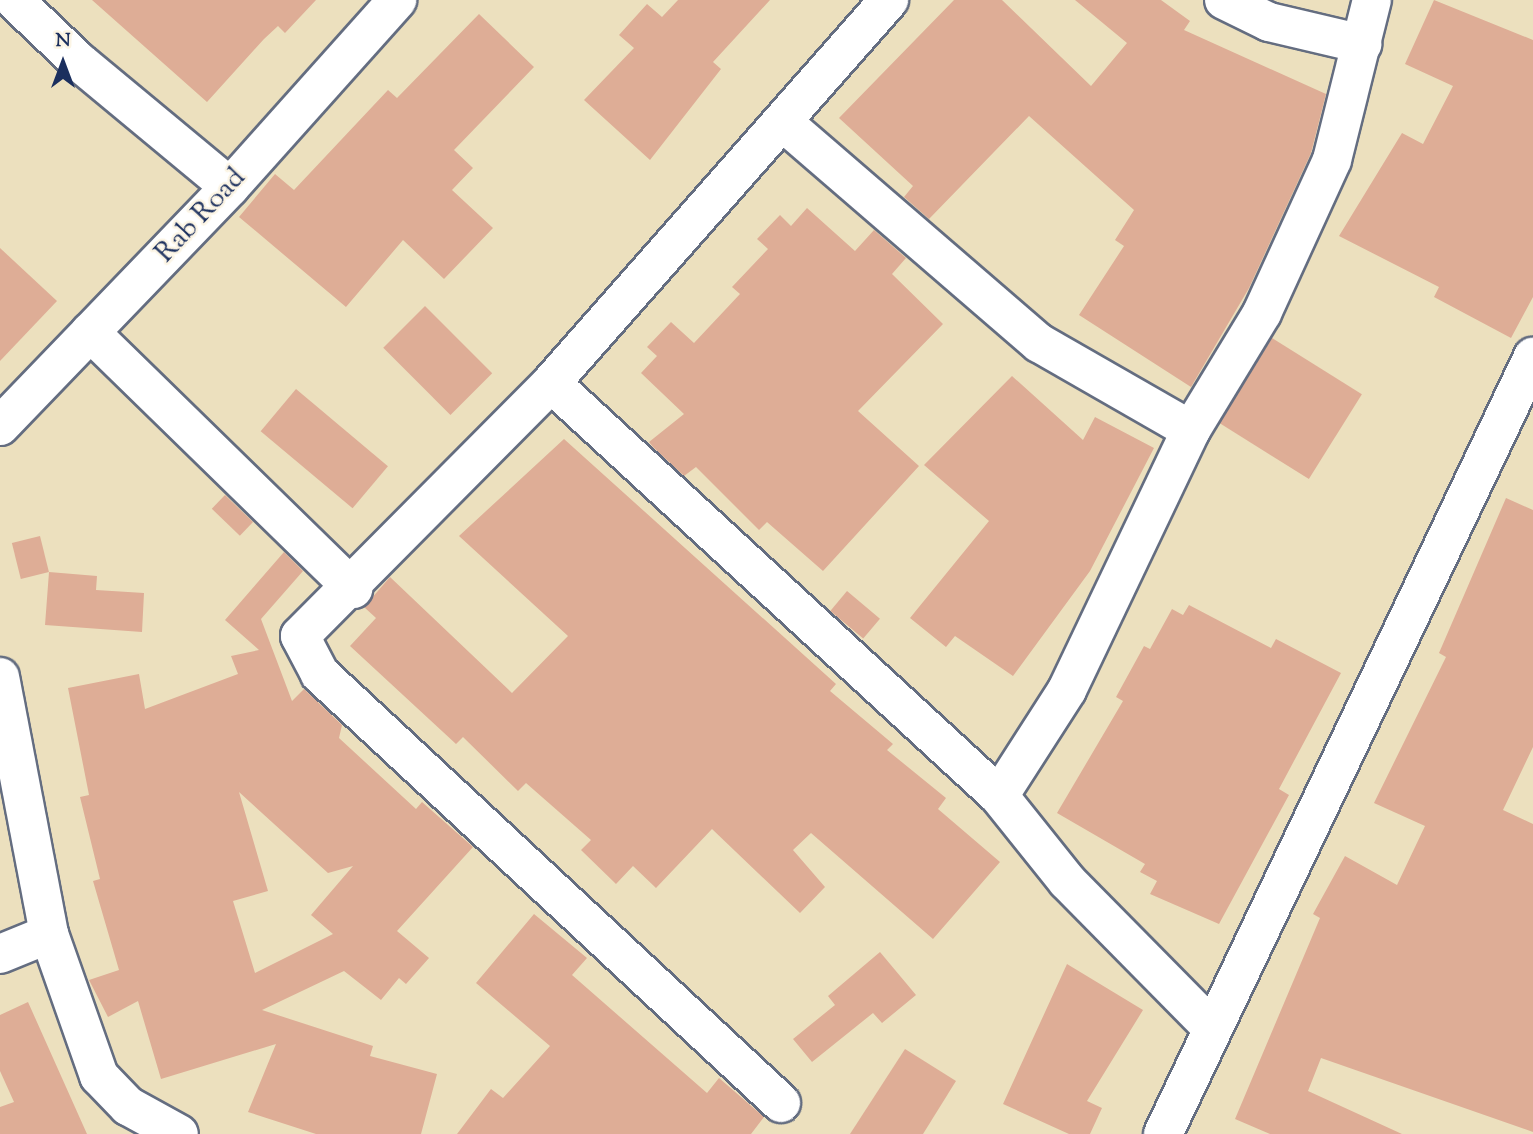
<!DOCTYPE html>
<html>
<head>
<meta charset="utf-8">
<style>
	body { margin:0 }
	#map { position:relative; width:1533px; height:1134px; overflow:hidden; background:#ece0be; font-family:"Sorts Mill Goudy",serif }
	div>[style] { position:absolute }
	.building>* { inset:0; background:#dead96; transform-origin:0 0 }
	.roads { filter:drop-shadow(2px 0 #646d80) drop-shadow(-2px 0 #646d80) drop-shadow(0 2px #646d80) drop-shadow(0 -2px #646d80) }
	.minor>* { height:38px; margin:-19px; padding:0 19px; transform-origin:19px; border-radius:19px; background:#fff }
	span { translate:-50% -50%; white-space:nowrap; text-align:center; line-height:1.15; -webkit-text-stroke:5px #fcf5e5; paint-order:stroke }
	.street-label { font-size:28px; color:#1b2f5e }
	.north { position:absolute; left:28px; top:28px; width:70px; height:70px; -webkit-text-stroke:5px #fcf5e5; paint-order:stroke; rotate:0deg; font-size:19px; font-weight:700; line-height:28px; text-align:center; color:#1b2f5e }
	.north::after { content:''; display:block; margin:auto; width:24px; height:32px; background:#1b2f5e; clip-path:polygon(50% 0,100% 100%,50% 72%,0 100%) }
</style>
</head>
<body>
<div id="map">
	<div class="building">
		<i style="clip-path:polygon(92px 0,316px 0,285px 33px,278px 26px,264px 39px,207px 102px)"></i>
		<i style="clip-path:polygon(678px 0,770px 0,713px 62px,721px 69px,650px 160px,584px 100px,634px 48px,619px 35px,647px 4px,662px 17px)"></i>
		<i style="clip-path:polygon(954px 0,1002px 0,1091px 86px,1127px 43px,1075px 0,1161px 0,1190px 21px,1184px 30px,1326px 94px,1311px 153px,1249px 288px,1191px 387px,1079px 315px,1124px 246px,1115px 240px,1134px 210px,1029px 116px,929px 219px,904px 197px,913px 186px,839px 118px)"></i>
		<i style="clip-path:polygon(1434px 0,1533px 40px,1533px 297px,1511px 338px,1434px 297px,1439px 287px,1339px 236px,1402px 133px,1423px 144px,1453px 86px,1405px 64px)"></i>
		<i style="clip-path:polygon(479px 14px,534px 67px,454px 150px,473px 168px,452px 190px,493px 228px,444px 279px,403px 240px,346px 307px,239px 217px,275px 174px,294px 190px,388px 90px,397px 98px)"></i>
		<i style="clip-path:polygon(807px 208px,855px 251px,874px 230px,906px 258px,892px 274px,943px 324px,858px 411px,919px 466px,823px 571px,767px 522px,759px 530px,696px 467px,684px 476px,653px 447px,649px 442px,684px 414px,641px 373px,657px 356px,647px 347px,671px 322px,694px 343px,740px 294px,732px 287px,768px 249px,757px 239px,780px 215px,791px 226px)"></i>
		<i style="clip-path:polygon(0 248px,57px 301px,0 361px)"></i>
		<i style="left:425px;top:306px;width:95px;height:59px;rotate:45deg"></i>
		<i style="left:1272px;top:338px;width:106px;height:100px;rotate:32deg"></i>
		<i style="clip-path:polygon(1012px 376px,1083px 440px,1095px 417px,1154px 448px,1090px 571px,1013px 676px,955px 636px,946px 647px,910px 618px,989px 521px,924px 465px)"></i>
		<i style="left:296px;top:389px;width:120px;height:55px;rotate:40deg"></i>
		<i style="clip-path:polygon(564px 439px,836px 684px,830px 691px,893px 744px,887px 750px,946px 798px,938px 809px,1000px 862px,933px 939px,811px 833px,793px 850px,825px 887px,800px 913px,712px 829px,656px 888px,633px 866px,616px 884px,581px 850px,591px 840px,526px 783px,518px 791px,463px 737px,456px 744px,350px 646px,376px 618px,364px 607px,390px 577px,512px 693px,568px 636px,459px 536px)"></i>
		<i style="left:225px;top:495px;width:39px;height:19px;rotate:44deg"></i>
		<i style="clip-path:polygon(1506px 498px,1533px 510px,1533px 747px,1503px 810px,1533px 824px,1533px 1132px,1321px 1058px,1308px 1091px,1402px 1134px,1270px 1134px,1235px 1119px,1320px 918px,1313px 914px,1345px 856px,1397px 885px,1425px 826px,1374px 803px,1446px 657px,1439px 653px)"></i>
		<i style="left:40px;top:536px;width:37px;height:29px;rotate:76deg"></i>
		<i style="clip-path:polygon(evenodd,284px 552px,303px 571px,261px 619px,292px 701px,304px 689px,342px 725px,339px 738px,416px 809px,422px 802px,473px 847px,397px 931px,429px 958px,406px 984px,399px 978px,381px 1000px,344px 971px,262px 1010px,373px 1046px,370px 1056px,437px 1074px,421px 1134px,316px 1134px,248px 1112px,276px 1044px,161px 1079px,138px 1001px,108px 1017px,89px 980px,119px 970px,93px 881px,100px 879px,80px 797px,89px 795px,68px 688px,139px 674px,145px 709px,238px 674px,231px 656px,259px 650px,225px 620px,284px 552px,239px 792px,328px 873px,353px 866px,311px 915px,333px 934px,255px 973px,233px 901px,268px 891px,239px 792px)"></i>
		<i style="clip-path:polygon(49px 572px,97px 576px,96px 590px,144px 593px,142px 632px,45px 625px)"></i>
		<i style="left:847px;top:591px;width:43px;height:26px;rotate:40deg"></i>
		<i style="clip-path:polygon(1189px 605px,1271px 648px,1276px 639px,1341px 673px,1279px 789px,1289px 795px,1219px 924px,1150px 894px,1157px 881px,1140px 872px,1145px 864px,1057px 813px,1123px 701px,1116px 697px,1144px 646px,1150px 649px,1172px 609px,1183px 615px)"></i>
		<i style="clip-path:polygon(534px 914px,587px 958px,572px 975px,707px 1093px,719px 1078px,764px 1117px,751px 1134px,457px 1134px,491px 1089px,503px 1098px,550px 1046px,476px 983px)"></i>
		<i style="clip-path:polygon(880px 952px,916px 995px,882px 1023px,873px 1013px,812px 1062px,793px 1039px,835px 1005px,828px 996px)"></i>
		<i style="clip-path:polygon(1067px 964px,1143px 1010px,1087px 1101px,1102px 1108px,1090px 1134px,1069px 1134px,1003px 1104px)"></i>
		<i style="clip-path:polygon(28px 1002px,87px 1134px,0 1134px,0 1107px,14px 1102px,0 1071px,0 1015px)"></i>
		<i style="clip-path:polygon(905px 1049px,956px 1081px,923px 1134px,850px 1134px)"></i>
	</div>
	<div class="roads">
		<div class="minor">
			<i style="left:14px;top:0;width:88px;rotate:43.6deg"></i>
			<i style="left:78px;top:61px;width:197px;rotate:39.7deg"></i>
			<i style="left:1224px;top:0;width:50px;rotate:26.1deg"></i>
			<i style="left:1269px;top:22px;width:96px;rotate:13.3deg"></i>
			<i style="left:784px;top:123px;width:337px;rotate:40.8deg"></i>
			<i style="left:1039px;top:343px;width:175px;rotate:29.8deg"></i>
			<i style="left:90px;top:332px;width:368px;rotate:44.3deg"></i>
			<i style="left:551px;top:383px;width:609px;rotate:42.67deg"></i>
			<i style="left:999px;top:796px;width:109px;rotate:51.3deg"></i>
			<i style="left:1067px;top:881px;width:206px;rotate:45.4deg"></i>
			<i style="left:0;top:426px;width:332px;rotate:-46.1deg"></i>
			<i style="left:230px;top:187px;width:251px;rotate:-48.2deg"></i>
			<i style="left:0;top:677px;width:262px;rotate:79.2deg"></i>
			<i style="left:49px;top:934px;width:151px;rotate:70.6deg"></i>
			<i style="left:99px;top:1076px;width:42px;rotate:46deg"></i>
			<i style="left:128px;top:1106px;width:58px;rotate:28.8deg"></i>
			<i style="left:999px;top:796px;width:126px;rotate:-57.3deg"></i>
			<i style="left:1067px;top:690px;width:288px;rotate:-64.5deg"></i>
			<i style="left:1191px;top:430px;width:137px;rotate:-58.7deg"></i>
			<i style="left:1262px;top:313px;width:168px;rotate:-65.4deg"></i>
			<i style="left:1332px;top:160px;width:165px;rotate:-76deg"></i>
			<i style="left:0;top:954px;width:53px;rotate:-22.2deg"></i>
			<i style="left:781px;top:1103px;width:630px;rotate:-137.06deg"></i>
			<i style="left:320px;top:674px;width:43px;rotate:-117.8deg"></i>
			<i style="left:300px;top:636px;width:356px;rotate:-45.2deg"></i>
			<i style="left:551px;top:383px;width:511px;rotate:-48.57deg"></i>
			<i style="left:1163px;top:1134px;width:861px;rotate:-64.54deg"></i>
		</div>
	</div>
	<div class="street-label">
		<span style="left:201px;top:216px;rotate:-47deg">Rab Road</span>
	</div>
	<div class="north">N</div>
</div>
</body>
</html>
